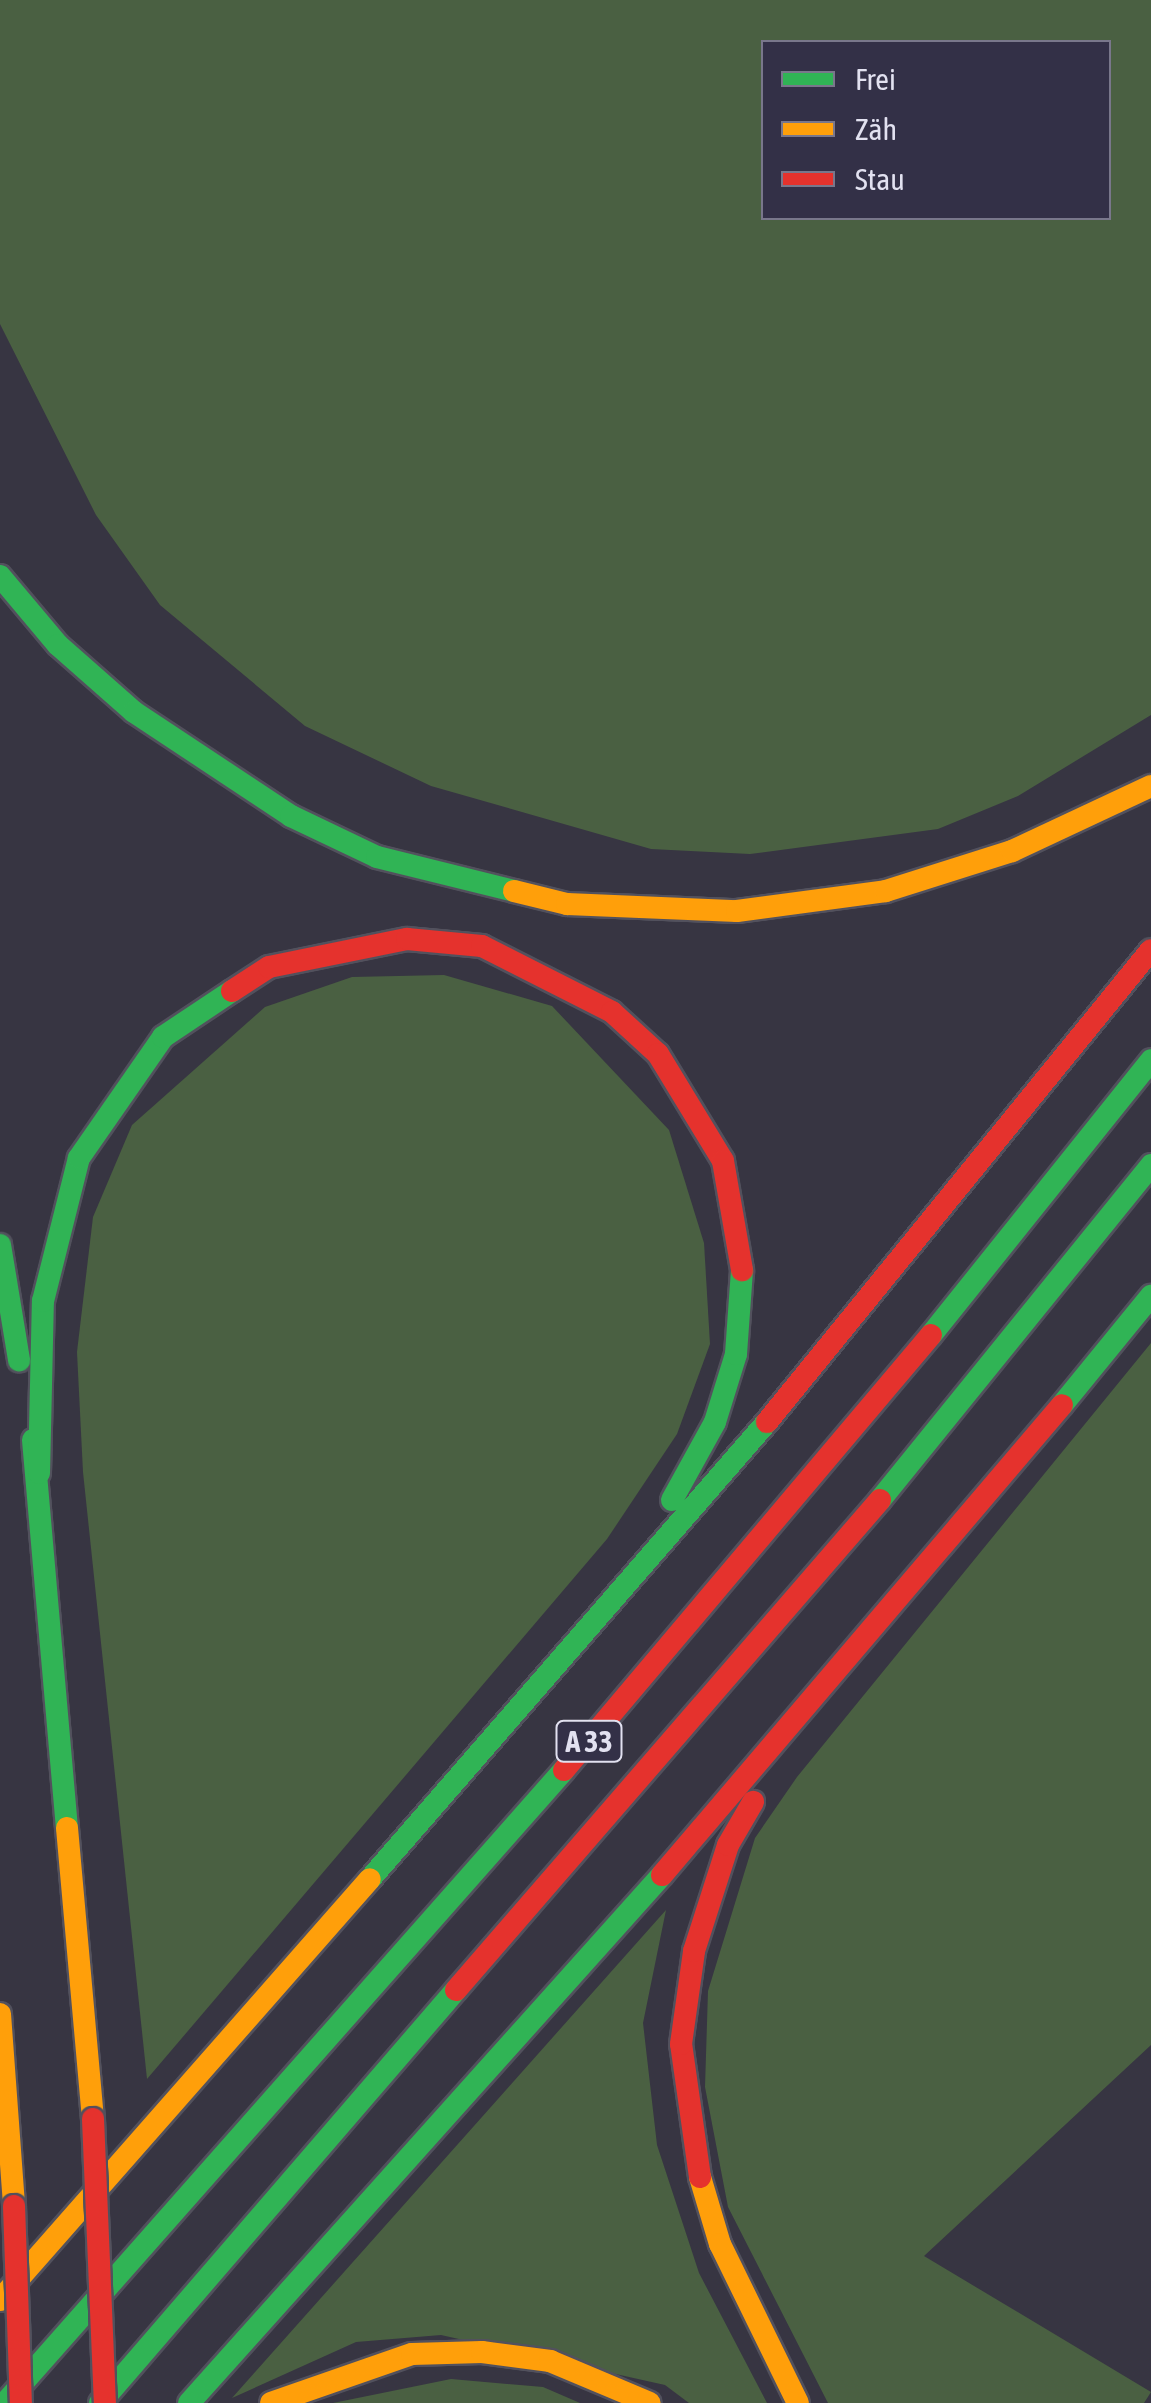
<!DOCTYPE html>
<html>
<head>
<meta charset="utf-8">
<style>
	body { margin:0 }
	#map { position:relative; width:1151px; height:2403px; overflow:hidden; background:#373542; font-family:"Asap Condensed",sans-serif }
	div>[style] { position:absolute }
	.green>* { inset:0; background:#4a6042 }
	.roads { filter:drop-shadow(2px 0 #52515d) drop-shadow(-2px 0 #52515d) drop-shadow(0 2px #52515d) drop-shadow(0 -2px #52515d) }
	.fast>* { height:22px; margin:-11px; padding:0 11px; transform-origin:11px; border-radius:11px; background:#30b455 }
	.slow>* { height:22px; margin:-11px; padding:0 11px; transform-origin:11px; border-radius:11px; background:#ff9f0a }
	.jam>* { height:22px; margin:-11px; padding:0 11px; transform-origin:11px; border-radius:11px; background:#e5322d }
	.bridges { filter:drop-shadow(2px 0 #52515d) drop-shadow(-2px 0 #52515d) drop-shadow(0 2px #52515d) drop-shadow(0 -2px #52515d) }
	.jam-bridge>* { height:22px; margin:-11px; padding:0 11px; transform-origin:11px; border-radius:11px; background:#e5322d }
	span { translate:-50% -50%; white-space:nowrap; text-align:center; line-height:1.15; -webkit-text-stroke:10px #333047; paint-order:stroke }
	.shield-label span { padding:2px 8px; background:#333047; border:2px solid; border-radius:8px; -webkit-text-stroke-width:0 }
	.shield-label { font-size:30px; color:#e2e1f0; font-weight:700 }
	.legend { position:absolute; left:761px; top:40px; width:350px; height:180px; box-sizing:border-box; background:#333047; border:2px solid #79778b; margin:0; padding:12px 18px; list-style:none; font-size:30px; color:#e2e1f0 }
	.legend li { display:flex; align-items:center; gap:20px; height:50px }
	.legend b { width:50px; border:2px solid #79778b }
</style>
</head>
<body>
<div id="map">
	<div class="green">
		<i style="clip-path:polygon(evenodd,0 0,1151px 0,1151px 715px,1018px 796px,938px 829px,750px 854px,651px 849px,431px 786px,305px 726px,160px 605px,96px 515px,0 324px,0 0,764px 42px,1108px 42px,1108px 218px,764px 218px,764px 42px)"></i>
		<i style="clip-path:polygon(444px 975px,552px 1006px,669px 1130px,704px 1243px,710px 1344px,677px 1434px,607px 1539px,147px 2079px,83px 1472px,77px 1352px,93px 1217px,132px 1125px,265px 1007px,352px 977px)"></i>
		<i style="clip-path:polygon(1151px 1343px,1151px 2045px,924px 2256px,1151px 2392px,1144px 2403px,828px 2403px,728px 2207px,705px 2087px,708px 1991px,755px 1838px,797px 1777px)"></i>
		<i style="clip-path:polygon(666px 1910px,643px 2023px,657px 2145px,699px 2273px,767px 2403px,689px 2403px,665px 2385px,441px 2335px,356px 2342px,232px 2398px)"></i>
		<i style="clip-path:polygon(451px 2379px,543px 2387px,580px 2403px,333px 2403px)"></i>
	</div>
	<div class="roads">
		<div class="fast">
			<i style="left:0;top:576px;width:90px;rotate:50deg"></i>
			<i style="left:58px;top:645px;width:101px;rotate:41.4deg"></i>
			<i style="left:134px;top:712px;width:188px;rotate:33.5deg"></i>
			<i style="left:291px;top:816px;width:95px;rotate:25.5deg"></i>
			<i style="left:377px;top:857px;width:141px;rotate:13.9deg"></i>
			<i style="left:0;top:1245px;width:117px;rotate:80.6deg"></i>
			<i style="left:931px;top:1335px;width:352px;rotate:-51.3deg"></i>
			<i style="left:1062px;top:1405px;width:141px;rotate:-50.8deg"></i>
			<i style="left:33px;top:1440px;width:389px;rotate:85deg"></i>
			<i style="left:39px;top:1473px;width:172px;rotate:-88.7deg"></i>
			<i style="left:43px;top:1301px;width:147px;rotate:-75.9deg"></i>
			<i style="left:79px;top:1158px;width:147px;rotate:-55.2deg"></i>
			<i style="left:163px;top:1037px;width:83px;rotate:-33.7deg"></i>
			<i style="left:672px;top:1500px;width:89px;rotate:-61.1deg"></i>
			<i style="left:715px;top:1422px;width:71px;rotate:-72.8deg"></i>
			<i style="left:736px;top:1354px;width:84px;rotate:-85.9deg"></i>
			<i style="left:880px;top:1500px;width:431px;rotate:-51deg"></i>
			<i style="left:370px;top:1879px;width:605px;rotate:-49.02deg"></i>
			<i style="left:5px;top:2403px;width:844px;rotate:-48.55deg"></i>
			<i style="left:100px;top:2403px;width:545px;rotate:-49.24deg"></i>
			<i style="left:189px;top:2403px;width:709px;rotate:-48.14deg"></i>
		</div>
		<div class="slow">
			<i style="left:514px;top:891px;width:55px;rotate:13.8deg"></i>
			<i style="left:567px;top:904px;width:170px;rotate:2.4deg"></i>
			<i style="left:737px;top:911px;width:150px;rotate:-7.6deg"></i>
			<i style="left:886px;top:891px;width:132px;rotate:-17.6deg"></i>
			<i style="left:1012px;top:851px;width:153px;rotate:-25.1deg"></i>
			<i style="left:67px;top:1828px;width:292px;rotate:84.9deg"></i>
			<i style="left:0;top:2014px;width:193px;rotate:85.8deg"></i>
			<i style="left:700px;top:2177px;width:70px;rotate:73.4deg"></i>
			<i style="left:720px;top:2244px;width:177px;rotate:63.9deg"></i>
			<i style="left:0;top:2300px;width:560px;rotate:-48.69deg"></i>
			<i style="left:271px;top:2403px;width:149px;rotate:-19.2deg"></i>
			<i style="left:412px;top:2354px;width:70px;rotate:-1.6deg"></i>
			<i style="left:482px;top:2352px;width:69px;rotate:7.5deg"></i>
			<i style="left:550px;top:2361px;width:108px;rotate:22.8deg"></i>
		</div>
		<div class="jam">
			<i style="left:232px;top:991px;width:44px;rotate:-33deg"></i>
			<i style="left:269px;top:967px;width:141px;rotate:-11.5deg"></i>
			<i style="left:407px;top:939px;width:75px;rotate:5.3deg"></i>
			<i style="left:482px;top:946px;width:146px;rotate:26.9deg"></i>
			<i style="left:612px;top:1012px;width:62px;rotate:42.4deg"></i>
			<i style="left:658px;top:1054px;width:125px;rotate:58.7deg"></i>
			<i style="left:723px;top:1161px;width:111px;rotate:80.1deg"></i>
			<i style="left:767px;top:1422px;width:608px;rotate:-50.87deg"></i>
			<i style="left:564px;top:1770px;width:569px;rotate:-49.85deg"></i>
			<i style="left:662px;top:1875px;width:617px;rotate:-49.6deg"></i>
			<i style="left:456px;top:1990px;width:648px;rotate:-49.13deg"></i>
			<i style="left:700px;top:2177px;width:134px;rotate:-98.1deg"></i>
			<i style="left:681px;top:2044px;width:94px;rotate:-82deg"></i>
			<i style="left:694px;top:1951px;width:111px;rotate:-72.2deg"></i>
			<i style="left:728px;top:1845px;width:50px;rotate:-59.8deg"></i>
		</div>
	</div>
	<div class="bridges">
		<div class="jam-bridge">
			<i style="left:93px;top:2119px;width:284px;rotate:87.6deg"></i>
			<i style="left:14px;top:2206px;width:197px;rotate:88deg"></i>
		</div>
	</div>
	<div class="shield-label">
		<span style="left:589px;top:1741px">A 33</span>
	</div>
	<ul class="legend">
	<li><b style="height:12px;background:#30b455"></b>Frei</li>
	<li><b style="height:12px;background:#ff9f0a"></b>Zäh</li>
	<li><b style="height:12px;background:#e5322d"></b>Stau</li>
	</ul>
</div>
</body>
</html>
